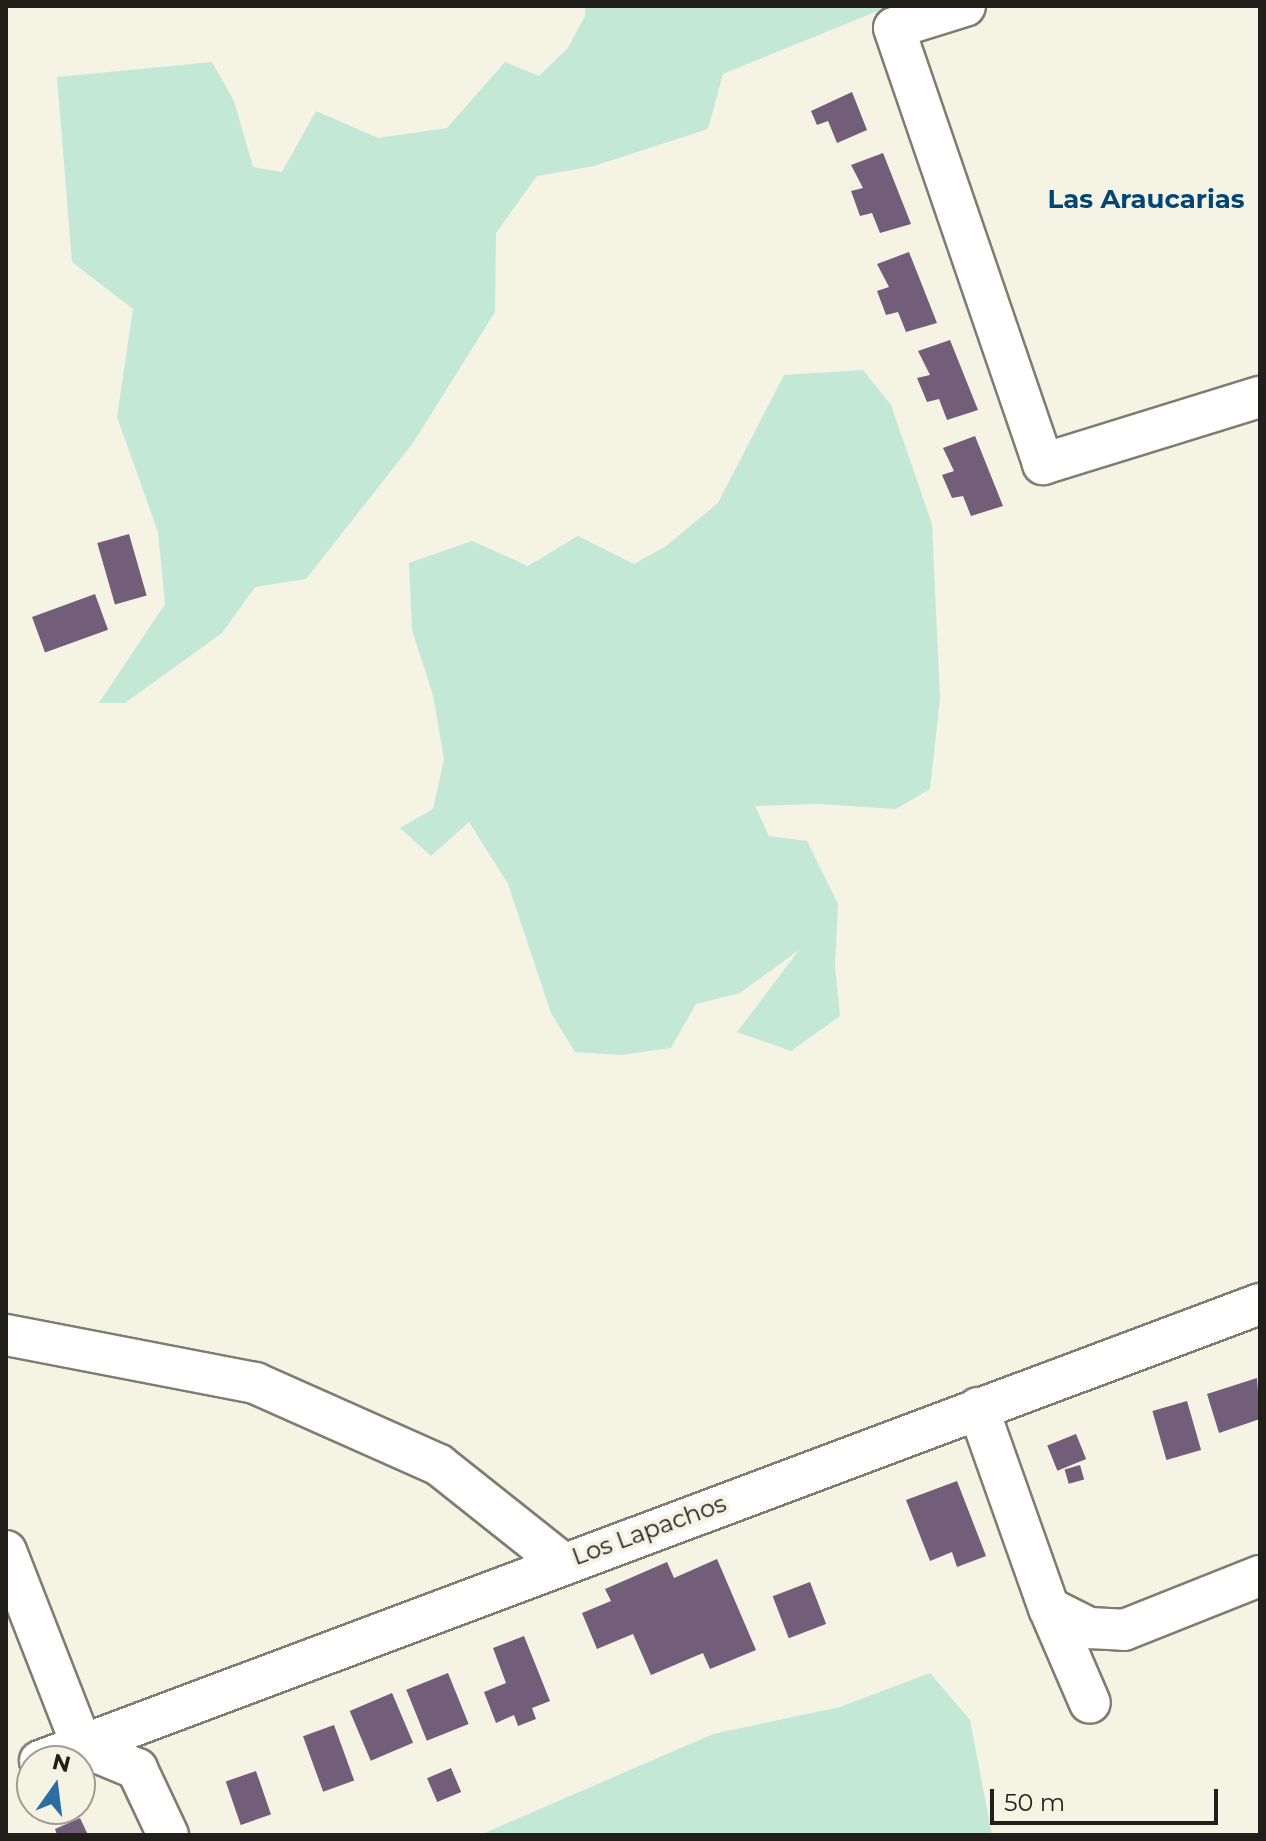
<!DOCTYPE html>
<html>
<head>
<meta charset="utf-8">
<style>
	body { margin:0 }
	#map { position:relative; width:1266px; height:1841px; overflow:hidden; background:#f5f3e4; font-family:Montserrat,sans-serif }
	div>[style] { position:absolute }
	.green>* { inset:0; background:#c3e8d6 }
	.building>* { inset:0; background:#735e79; transform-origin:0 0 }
	.roads { filter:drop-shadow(2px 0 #7f7d70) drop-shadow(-2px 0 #7f7d70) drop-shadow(0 2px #7f7d70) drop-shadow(0 -2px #7f7d70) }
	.minor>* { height:40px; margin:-20px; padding:0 20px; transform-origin:20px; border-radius:20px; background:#fff }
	span { translate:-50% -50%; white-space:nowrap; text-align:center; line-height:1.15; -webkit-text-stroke:8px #f5f3e4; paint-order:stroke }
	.street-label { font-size:24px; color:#201f19 }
	.neighbourhood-label { font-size:26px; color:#004674; font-weight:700 }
	.frame { position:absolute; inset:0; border:8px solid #201f19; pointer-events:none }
	.north { position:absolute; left:16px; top:1745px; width:80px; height:80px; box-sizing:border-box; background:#f5f3e4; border:2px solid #a09e93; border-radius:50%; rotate:14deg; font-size:22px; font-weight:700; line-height:32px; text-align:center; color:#201f19 }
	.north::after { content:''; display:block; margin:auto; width:28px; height:36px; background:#2c6ea4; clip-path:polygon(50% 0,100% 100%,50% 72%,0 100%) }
	.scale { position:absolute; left:990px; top:1789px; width:228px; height:36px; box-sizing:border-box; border:4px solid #201f19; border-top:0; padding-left:10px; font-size:24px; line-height:28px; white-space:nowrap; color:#201f19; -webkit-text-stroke:6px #f5f3e4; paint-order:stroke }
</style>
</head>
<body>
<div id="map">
	<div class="green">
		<i style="clip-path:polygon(585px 6px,890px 6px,723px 74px,708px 129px,594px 166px,537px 176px,496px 233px,495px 312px,413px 443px,306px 579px,255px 587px,222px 633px,125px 703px,99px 703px,165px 604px,158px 532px,117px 417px,133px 309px,72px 262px,57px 77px,212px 62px,234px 101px,253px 167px,282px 172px,316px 111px,378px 138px,447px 128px,505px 62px,539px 76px,568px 48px,585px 16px)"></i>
		<i style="clip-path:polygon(863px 370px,891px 405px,932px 524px,940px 699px,930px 789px,896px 809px,818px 804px,755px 806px,769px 836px,807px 841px,838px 904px,835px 966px,840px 1016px,791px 1051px,737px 1032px,799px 950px,740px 993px,696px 1004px,671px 1048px,621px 1055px,575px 1052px,551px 1013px,508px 884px,469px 822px,431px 856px,400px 828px,433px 809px,444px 759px,433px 695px,412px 630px,409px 563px,472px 541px,528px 566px,578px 536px,634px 564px,666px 546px,718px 503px,784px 375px)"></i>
		<i style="clip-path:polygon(930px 1673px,970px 1720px,992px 1835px,480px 1835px,713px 1734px,840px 1707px)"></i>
	</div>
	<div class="building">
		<i style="clip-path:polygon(852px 92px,867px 130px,837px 143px,828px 121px,817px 125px,811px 111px)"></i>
		<i style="clip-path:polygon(883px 153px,911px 224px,880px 233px,872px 213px,860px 216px,851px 191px,863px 188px,851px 165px)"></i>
		<i style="clip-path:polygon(909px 252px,937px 323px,906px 332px,898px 312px,886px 315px,877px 291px,889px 287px,877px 264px)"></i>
		<i style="clip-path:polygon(950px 340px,978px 410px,947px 420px,939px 399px,927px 402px,917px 378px,930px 375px,918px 351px)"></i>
		<i style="clip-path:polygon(975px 436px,1003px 506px,971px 516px,963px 496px,952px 498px,942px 475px,954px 471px,943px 448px)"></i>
		<i style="left:129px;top:534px;width:64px;height:33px;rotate:74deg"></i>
		<i style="left:95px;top:594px;width:38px;height:67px;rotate:70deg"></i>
		<i style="clip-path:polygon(1257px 1378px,1260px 1419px,1219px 1433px,1207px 1394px)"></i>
		<i style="left:1187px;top:1401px;width:51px;height:36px;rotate:74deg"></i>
		<i style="left:1076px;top:1434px;width:27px;height:31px;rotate:68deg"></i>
		<i style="left:1080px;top:1465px;width:15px;height:16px;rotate:74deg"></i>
		<i style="clip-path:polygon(957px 1481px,986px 1556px,957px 1567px,952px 1552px,930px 1561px,906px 1500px)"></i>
		<i style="clip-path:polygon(717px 1559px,756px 1650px,710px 1669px,703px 1653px,651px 1675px,633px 1634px,597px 1649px,582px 1613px,611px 1601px,605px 1589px,667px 1562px,674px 1578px)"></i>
		<i style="left:810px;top:1582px;width:45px;height:40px;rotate:69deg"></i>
		<i style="clip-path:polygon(524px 1636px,550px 1701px,532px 1708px,536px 1719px,518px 1726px,514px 1715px,496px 1723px,484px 1692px,506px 1683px,493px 1648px)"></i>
		<i style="left:448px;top:1673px;width:55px;height:45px;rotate:68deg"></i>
		<i style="left:392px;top:1693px;width:54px;height:46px;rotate:67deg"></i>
		<i style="left:334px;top:1725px;width:59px;height:33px;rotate:70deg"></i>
		<i style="left:451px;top:1768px;width:26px;height:26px;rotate:67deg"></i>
		<i style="left:256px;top:1771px;width:46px;height:32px;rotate:71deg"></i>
		<i style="clip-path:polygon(80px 1818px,88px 1835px,57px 1835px,55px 1829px)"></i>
	</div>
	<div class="roads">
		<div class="minor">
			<i style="left:965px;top:6px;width:74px;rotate:162.8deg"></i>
			<i style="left:894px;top:28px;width:461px;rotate:71.1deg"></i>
			<i style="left:1043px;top:464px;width:227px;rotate:-17.2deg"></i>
			<i style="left:6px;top:1335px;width:254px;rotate:10.9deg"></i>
			<i style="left:255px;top:1383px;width:201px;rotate:24deg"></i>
			<i style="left:439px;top:1465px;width:157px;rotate:38.5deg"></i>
			<i style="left:978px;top:1408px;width:212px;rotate:70.5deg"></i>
			<i style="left:1049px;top:1608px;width:103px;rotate:66.7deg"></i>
			<i style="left:6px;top:1551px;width:209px;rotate:68.7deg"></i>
			<i style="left:82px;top:1746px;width:60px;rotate:22.7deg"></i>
			<i style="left:137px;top:1769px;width:73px;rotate:64.8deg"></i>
			<i style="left:1049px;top:1608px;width:45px;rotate:26.6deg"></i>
			<i style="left:1089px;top:1628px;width:35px;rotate:3deg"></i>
			<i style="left:1124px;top:1630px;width:146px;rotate:-21.7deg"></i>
			<i style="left:40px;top:1761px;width:1303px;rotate:-20.54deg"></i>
		</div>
	</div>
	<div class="street-label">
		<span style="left:649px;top:1530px;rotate:-20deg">Los Lapachos</span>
	</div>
	<div class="neighbourhood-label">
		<span style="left:1146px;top:200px">Las Araucarias</span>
	</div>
	<div class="frame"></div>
	<div class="north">N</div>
	<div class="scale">50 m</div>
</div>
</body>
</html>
